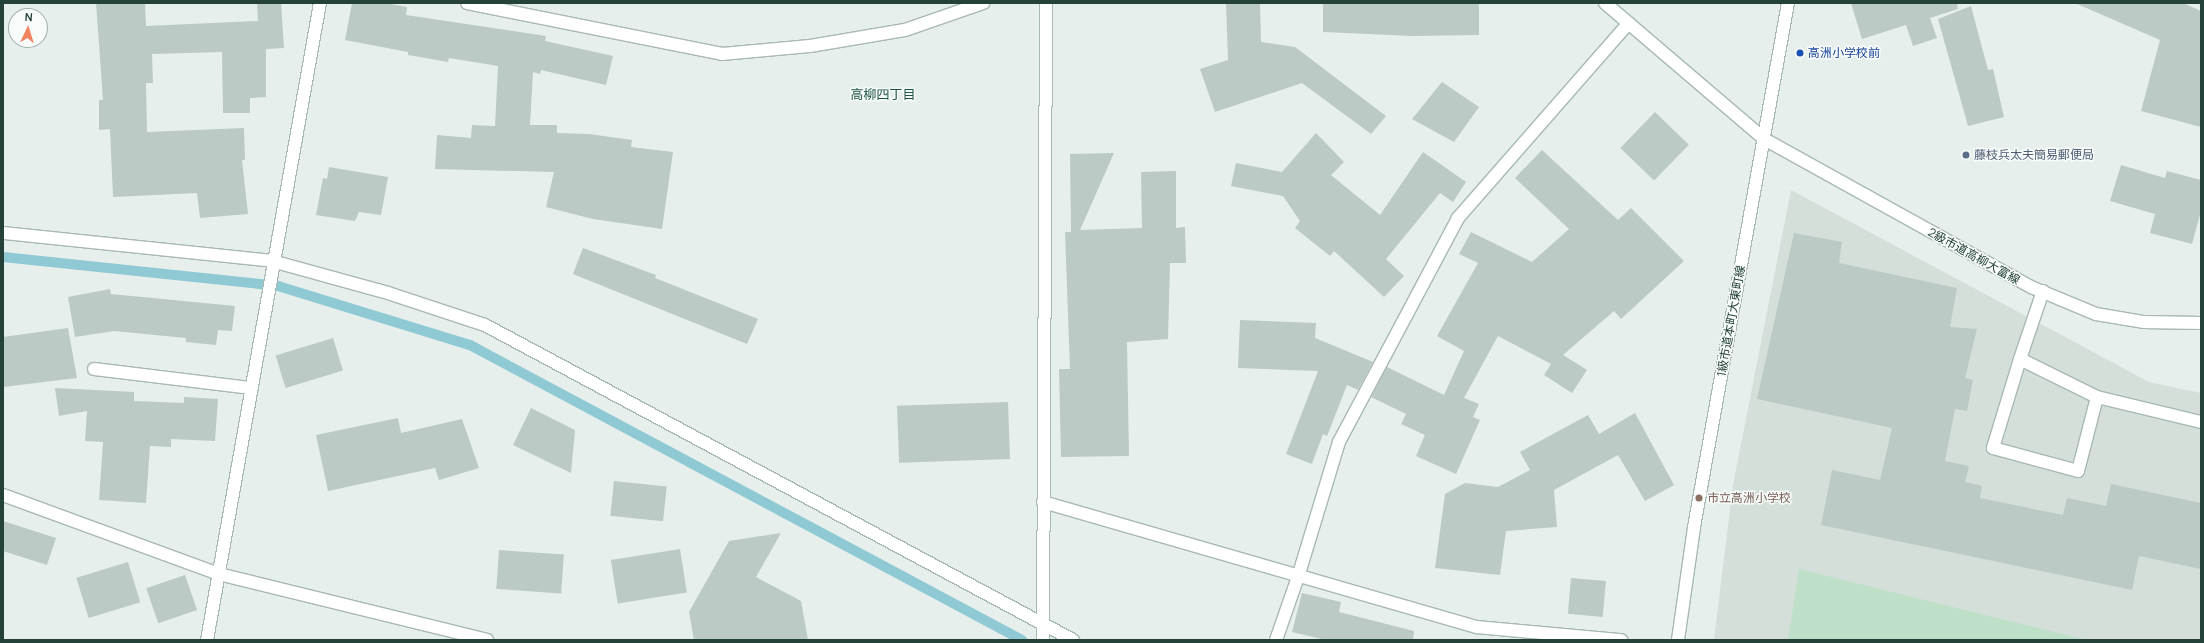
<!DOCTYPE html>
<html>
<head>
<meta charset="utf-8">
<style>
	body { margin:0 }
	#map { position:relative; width:2204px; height:643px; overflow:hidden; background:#e6efeb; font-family:Manrope,"Noto Sans JP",sans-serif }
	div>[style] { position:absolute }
	.built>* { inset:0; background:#d4dfda }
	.green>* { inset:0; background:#bfe0c8 }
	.stream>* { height:10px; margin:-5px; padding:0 5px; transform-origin:5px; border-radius:5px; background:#8ec9d4 }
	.building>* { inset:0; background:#bbcac4; transform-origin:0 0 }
	.roads { filter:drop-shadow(1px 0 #a8b8b2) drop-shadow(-1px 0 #a8b8b2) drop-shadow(0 1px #a8b8b2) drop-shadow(0 -1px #a8b8b2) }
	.lane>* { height:12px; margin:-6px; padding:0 6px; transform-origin:6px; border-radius:6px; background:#fff }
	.street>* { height:12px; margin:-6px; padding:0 6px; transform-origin:6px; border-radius:6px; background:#fff }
	.secondary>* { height:12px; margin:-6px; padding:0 6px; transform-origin:6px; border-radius:6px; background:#fff }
	.dots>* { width:11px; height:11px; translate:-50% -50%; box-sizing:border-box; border:2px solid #f7fbf9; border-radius:50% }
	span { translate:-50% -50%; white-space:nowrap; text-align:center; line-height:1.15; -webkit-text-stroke:3px #f7fbf9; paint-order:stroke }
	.transit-label { font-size:12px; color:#164399 }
	.left { translate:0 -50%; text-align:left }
	.service-label { font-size:12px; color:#4e5e75 }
	.street-label { font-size:12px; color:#24423a }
	.education-label { font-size:12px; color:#785e54 }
	.neighbourhood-label { font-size:13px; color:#1f5548 }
	.frame { position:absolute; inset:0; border:4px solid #24423a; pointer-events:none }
	.north { position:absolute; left:8px; top:8px; width:40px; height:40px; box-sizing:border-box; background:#f7fbf9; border:1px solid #a3b1ad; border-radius:50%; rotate:4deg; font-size:11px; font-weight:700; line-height:16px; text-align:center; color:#24423a }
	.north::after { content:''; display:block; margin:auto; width:14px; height:18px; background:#f4845f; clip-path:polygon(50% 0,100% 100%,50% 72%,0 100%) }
</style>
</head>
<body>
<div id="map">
	<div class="built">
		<i style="clip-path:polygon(1791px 190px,2149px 382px,2201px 393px,2201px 640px,1714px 640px,1733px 485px)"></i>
	</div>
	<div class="green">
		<i style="clip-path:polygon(1799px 569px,2087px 640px,1788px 640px)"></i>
	</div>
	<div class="stream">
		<i style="left:3px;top:257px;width:277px;rotate:6deg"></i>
		<i style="left:278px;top:286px;width:201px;rotate:17.1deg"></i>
		<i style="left:470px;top:345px;width:626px;rotate:28.12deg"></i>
	</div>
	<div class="building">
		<i style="clip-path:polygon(96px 3px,145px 3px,146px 26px,258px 21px,257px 3px,281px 3px,284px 48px,266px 49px,266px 97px,250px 98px,250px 113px,223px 113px,222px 52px,152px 54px,153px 83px,146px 83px,147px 132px,244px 128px,245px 160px,242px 160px,248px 214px,200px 218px,197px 193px,113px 197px,110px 129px,99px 130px,99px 100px,103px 100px)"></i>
		<i style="clip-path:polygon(352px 3px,385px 3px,407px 7px,406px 15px,546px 36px,545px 41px,613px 56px,606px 85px,541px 70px,540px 74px,533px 72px,530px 125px,557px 125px,557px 133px,589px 134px,632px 140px,631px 147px,673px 152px,662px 229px,593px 219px,546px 207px,554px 172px,435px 169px,437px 135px,471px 138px,472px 125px,495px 126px,498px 66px,449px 58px,448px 62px,408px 55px,408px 52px,345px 40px)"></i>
		<i style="clip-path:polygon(1226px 3px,1260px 3px,1261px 42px,1295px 47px,1386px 116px,1371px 134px,1302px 83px,1215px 112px,1200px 69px,1228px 60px)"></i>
		<i style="clip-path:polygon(1323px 3px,1479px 3px,1479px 35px,1413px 36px,1323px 32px)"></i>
		<i style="clip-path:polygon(1851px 3px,1957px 3px,1958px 9px,1930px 18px,1937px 38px,1913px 46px,1906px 25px,1862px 39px)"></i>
		<i style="clip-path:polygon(2075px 3px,2183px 3px,2201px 11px,2201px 127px,2141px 111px,2160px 40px)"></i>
		<i style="clip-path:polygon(1971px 6px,1988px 70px,1993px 69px,2004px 117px,1968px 126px,1938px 19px)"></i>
		<i style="clip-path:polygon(1442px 82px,1479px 107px,1454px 142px,1412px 119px)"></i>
		<i style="left:1655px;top:112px;width:47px;height:50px;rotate:44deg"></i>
		<i style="clip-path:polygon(1316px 133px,1344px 162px,1331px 175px,1380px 215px,1423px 152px,1466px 182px,1453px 202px,1440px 193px,1386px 259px,1404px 276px,1384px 297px,1334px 251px,1330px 256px,1295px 228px,1300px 221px,1283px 196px,1231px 186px,1236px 163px,1282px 172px)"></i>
		<i style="clip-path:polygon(1542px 150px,1618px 220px,1631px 208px,1684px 261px,1621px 319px,1614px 311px,1563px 355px,1587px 370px,1572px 393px,1544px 375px,1551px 364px,1498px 336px,1464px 398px,1479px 404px,1473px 417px,1480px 420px,1456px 474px,1416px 456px,1425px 435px,1401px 424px,1406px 414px,1371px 397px,1387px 367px,1444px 395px,1464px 351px,1437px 336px,1478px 263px,1459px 254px,1471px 232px,1532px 262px,1569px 229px,1515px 178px)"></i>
		<i style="clip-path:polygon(1114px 153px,1080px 230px,1142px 228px,1141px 172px,1176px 171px,1176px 228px,1185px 227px,1186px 263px,1170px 263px,1168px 339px,1127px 342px,1129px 456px,1061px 457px,1059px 369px,1070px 369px,1065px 232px,1071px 232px,1070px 154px)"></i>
		<i style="clip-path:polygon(2121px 165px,2165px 178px,2167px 171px,2201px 180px,2201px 211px,2192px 244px,2150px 233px,2155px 214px,2110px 201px)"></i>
		<i style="clip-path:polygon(329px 167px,388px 177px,381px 215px,359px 212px,355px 221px,316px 215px,323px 178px,327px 179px)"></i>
		<i style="clip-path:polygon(1794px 233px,1842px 242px,1839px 263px,1957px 288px,1950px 327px,1977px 329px,1965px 378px,1973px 380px,1967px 411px,1955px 409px,1945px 461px,1969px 466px,1965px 482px,1982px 486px,1980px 498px,2063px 515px,2067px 498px,2106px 506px,2111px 484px,2201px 503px,2201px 569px,2139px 556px,2132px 590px,1821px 525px,1832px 470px,1880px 480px,1892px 428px,1757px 399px)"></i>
		<i style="clip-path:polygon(583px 248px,656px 275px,655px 278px,758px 319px,747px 344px,573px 274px)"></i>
		<i style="clip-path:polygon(110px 289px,111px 294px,235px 306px,232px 331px,218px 330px,216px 345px,186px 342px,186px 338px,114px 331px,75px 337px,68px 297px)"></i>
		<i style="clip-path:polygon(1240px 320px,1316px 323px,1315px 338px,1373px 362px,1358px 390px,1347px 385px,1327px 436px,1323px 434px,1312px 464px,1286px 454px,1318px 371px,1238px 368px)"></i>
		<i style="clip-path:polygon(68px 328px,77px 378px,3px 387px,3px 337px)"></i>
		<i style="left:333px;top:338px;width:34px;height:60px;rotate:73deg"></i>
		<i style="clip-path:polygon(55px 388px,134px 392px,134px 401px,184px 403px,184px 397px,218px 399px,215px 441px,171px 439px,171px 447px,150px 446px,146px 503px,99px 500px,103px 442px,85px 441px,87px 411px,59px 416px)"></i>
		<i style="left:1008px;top:402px;width:57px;height:111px;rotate:88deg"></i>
		<i style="clip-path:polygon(531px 408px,575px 430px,571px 473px,513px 445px)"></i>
		<i style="clip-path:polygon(1635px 413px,1674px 485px,1645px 501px,1618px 455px,1554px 490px,1557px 527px,1506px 531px,1500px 575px,1435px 568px,1445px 494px,1465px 483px,1498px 487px,1530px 470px,1520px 452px,1588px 415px,1599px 434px)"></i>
		<i style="clip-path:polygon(398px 418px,401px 433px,462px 419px,479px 468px,439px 480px,435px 468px,328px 491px,316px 435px)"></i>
		<i style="left:614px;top:481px;width:53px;height:35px;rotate:6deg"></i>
		<i style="clip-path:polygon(3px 521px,56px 538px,47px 565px,3px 551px)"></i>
		<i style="clip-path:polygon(781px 533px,756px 577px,801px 601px,808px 640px,694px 640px,689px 612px,729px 541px)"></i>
		<i style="left:680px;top:549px;width:44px;height:70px;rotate:81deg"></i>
		<i style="left:499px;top:550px;width:65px;height:39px;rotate:4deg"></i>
		<i style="left:128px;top:562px;width:42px;height:54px;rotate:73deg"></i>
		<i style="left:185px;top:575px;width:37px;height:41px;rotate:71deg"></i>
		<i style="left:1571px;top:578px;width:35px;height:36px;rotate:5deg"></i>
		<i style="clip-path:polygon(1302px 593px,1341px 602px,1339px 612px,1414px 631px,1413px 640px,1326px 640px,1292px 632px)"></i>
	</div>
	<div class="roads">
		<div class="lane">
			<i style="left:2043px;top:291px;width:72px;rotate:108.7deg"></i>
			<i style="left:2020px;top:359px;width:86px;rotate:26.3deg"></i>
			<i style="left:2097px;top:397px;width:107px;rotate:13.5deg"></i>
			<i style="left:2020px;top:359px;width:93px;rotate:106.9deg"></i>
			<i style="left:1993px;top:448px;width:88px;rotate:15.1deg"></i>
			<i style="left:2078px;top:471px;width:76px;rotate:-75.6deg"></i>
		</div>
		<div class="street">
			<i style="left:467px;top:3px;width:260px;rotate:11.3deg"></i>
			<i style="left:722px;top:54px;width:88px;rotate:-5.2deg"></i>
			<i style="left:810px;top:46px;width:96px;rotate:-9.6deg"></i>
			<i style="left:905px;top:30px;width:83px;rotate:-19.1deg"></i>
			<i style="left:1605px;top:3px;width:209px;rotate:40.5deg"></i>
			<i style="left:3px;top:233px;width:270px;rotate:5.9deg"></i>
			<i style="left:272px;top:261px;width:120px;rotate:15.4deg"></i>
			<i style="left:388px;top:293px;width:102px;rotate:18.3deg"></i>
			<i style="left:485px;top:325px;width:667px;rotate:28.18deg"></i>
			<i style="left:94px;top:369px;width:157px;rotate:6.9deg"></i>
			<i style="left:3px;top:495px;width:230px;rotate:20.1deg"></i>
			<i style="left:219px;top:574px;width:276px;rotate:13.8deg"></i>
			<i style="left:1043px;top:502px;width:452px;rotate:16.1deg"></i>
			<i style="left:1477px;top:627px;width:145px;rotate:5.2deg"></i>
			<i style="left:207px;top:640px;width:647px;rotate:-79.94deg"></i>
			<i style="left:1043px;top:640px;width:637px;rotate:-89.73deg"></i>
			<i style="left:1276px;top:640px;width:67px;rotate:-70.8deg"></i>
			<i style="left:1298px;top:577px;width:141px;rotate:-73.1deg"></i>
			<i style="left:1339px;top:442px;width:254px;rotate:-62deg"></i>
			<i style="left:1458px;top:218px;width:259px;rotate:-48.8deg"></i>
		</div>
		<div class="secondary">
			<i style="left:1764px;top:139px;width:305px;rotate:29deg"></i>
			<i style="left:2031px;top:287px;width:70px;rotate:22.6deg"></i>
			<i style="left:2096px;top:314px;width:49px;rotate:9.5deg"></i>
			<i style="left:2144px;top:322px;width:57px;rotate:1deg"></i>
			<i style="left:1678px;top:640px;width:114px;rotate:-81.9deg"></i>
			<i style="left:1694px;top:527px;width:532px;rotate:-79.83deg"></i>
		</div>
	</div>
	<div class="dots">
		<i style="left:1800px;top:53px;background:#1a4fb4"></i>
		<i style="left:1966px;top:155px;background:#5c6f8a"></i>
		<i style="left:1699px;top:498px;background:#8d6e63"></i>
	</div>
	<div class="transit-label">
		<span class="left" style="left:1808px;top:53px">高洲小学校前</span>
	</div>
	<div class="service-label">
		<span class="left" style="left:1974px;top:155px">藤枝兵太夫簡易郵便局</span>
	</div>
	<div class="street-label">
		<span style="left:1974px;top:256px;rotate:29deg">2級市道高柳大富線</span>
		<span style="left:1731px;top:321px;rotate:-80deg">1級市道本町大東町線</span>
	</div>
	<div class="education-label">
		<span class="left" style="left:1707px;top:498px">市立高洲小学校</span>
	</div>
	<div class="neighbourhood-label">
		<span style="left:883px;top:94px">高柳四丁目</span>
	</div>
	<div class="frame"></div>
	<div class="north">N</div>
</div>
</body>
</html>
